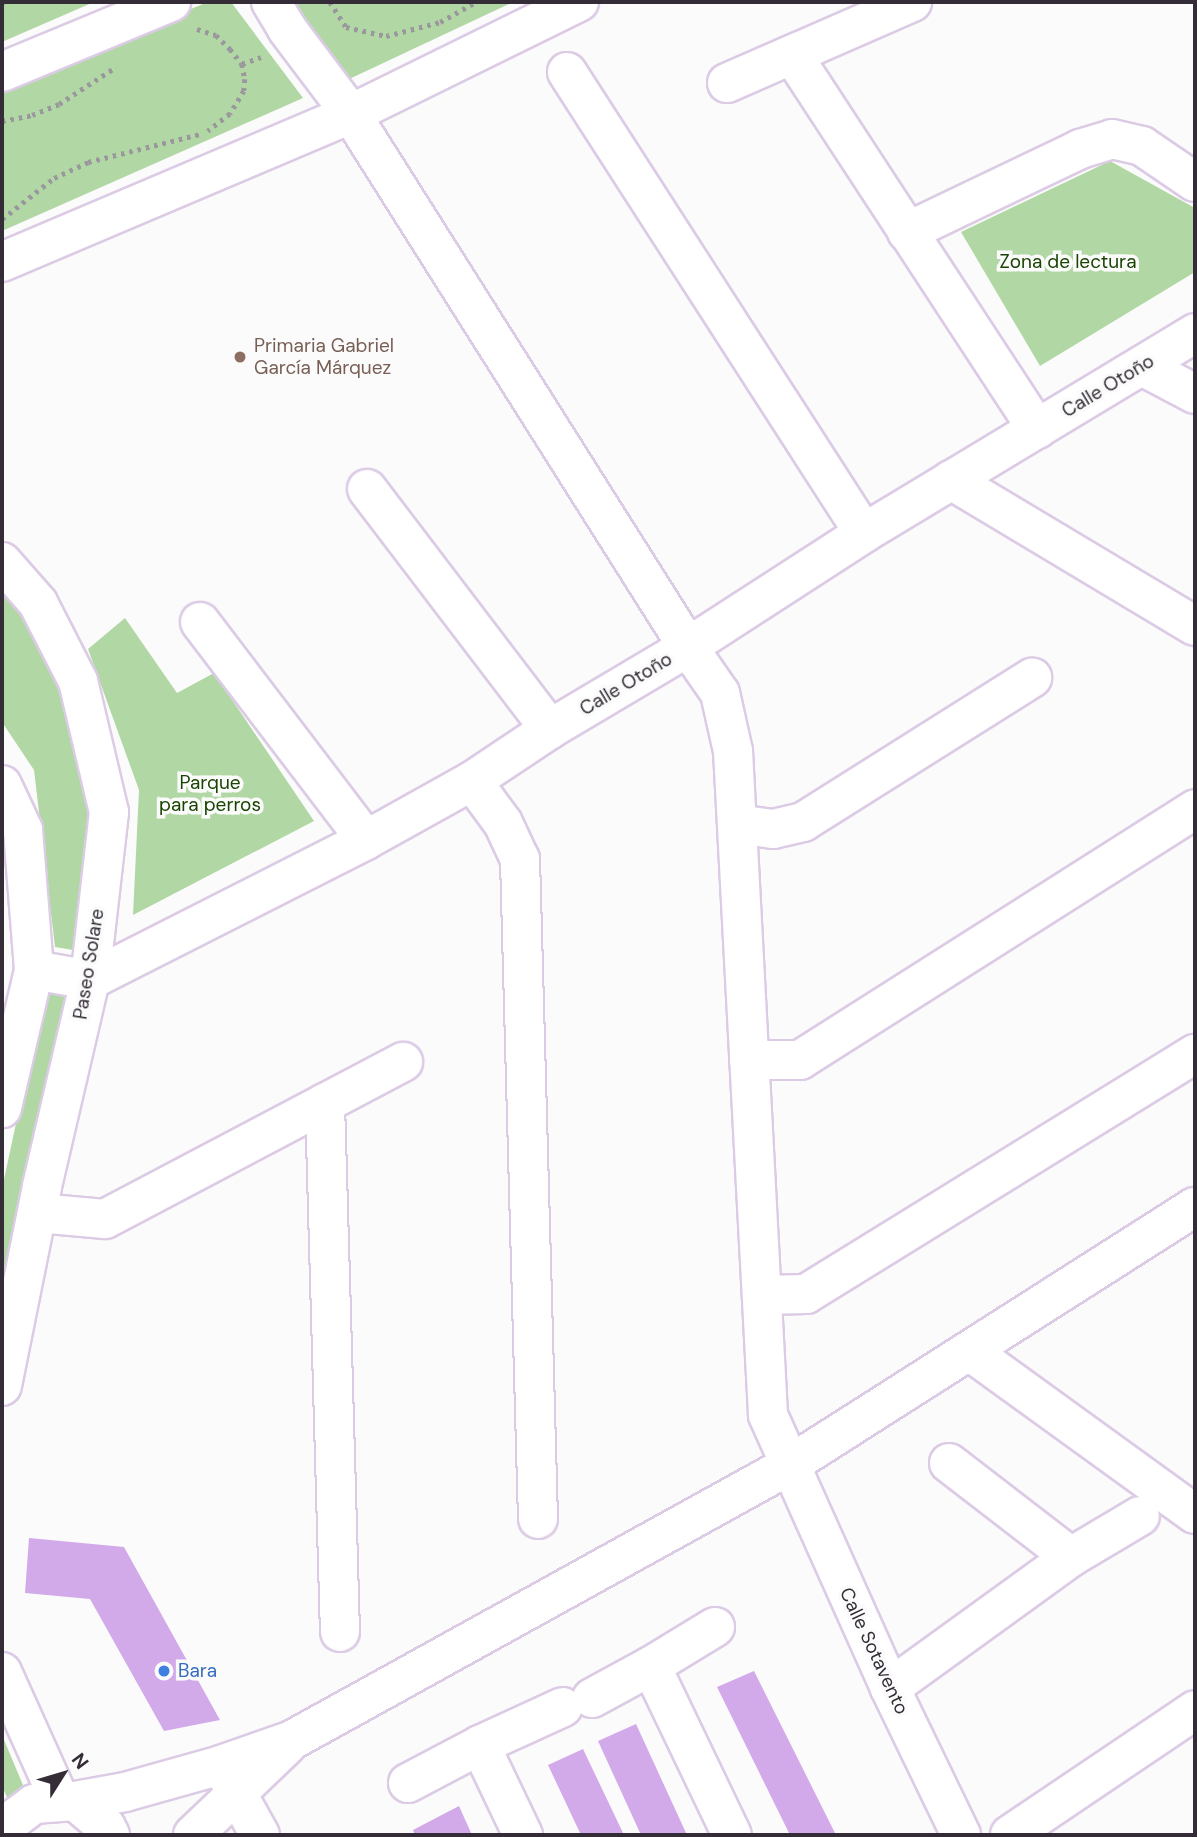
<!DOCTYPE html>
<html>
<head>
<meta charset="utf-8">
<style>
	body { margin:0 }
	#map { position:relative; width:1197px; height:1837px; overflow:hidden; background:#fbfbfb; font-family:"DM Sans",sans-serif }
	div>[style] { position:absolute }
	.green>* { inset:0; background:#b1d8a4 }
	.building>* { inset:0; background:#d2a9e9 }
	.path>* { height:4.5px; margin-top:-2.25px; transform-origin:0; background:repeating-linear-gradient(90deg,#9b989d 0 3.5px,transparent 0 8.5px) }
	.roads { filter:drop-shadow(2px 0 #dccbe5) drop-shadow(-2px 0 #dccbe5) drop-shadow(0 2px #dccbe5) drop-shadow(0 -2px #dccbe5) }
	.minor>* { height:38px; margin:-19px; padding:0 19px; transform-origin:19px; border-radius:19px; background:#fff }
	.major>* { height:38px; margin:-19px; padding:0 19px; transform-origin:19px; border-radius:19px; background:#fff }
	.dots>* { width:19px; height:19px; translate:-50% -50%; box-sizing:border-box; border:4px solid #fbfbfb; border-radius:50% }
	span { translate:-50% -50%; white-space:nowrap; text-align:center; line-height:1.15; -webkit-text-stroke:7px #fbfbfb; paint-order:stroke }
	.park-label { font-size:19px; color:#194402 }
	.education-label { font-size:19px; color:#785e54 }
	.left { translate:0 -50%; text-align:left }
	.street-label { font-size:19px; color:#342d37 }
	.shop-label { font-size:19px; color:#366cbe }
	.frame { position:absolute; inset:0; border:4px solid #342d37; pointer-events:none }
	.north { position:absolute; left:28px; top:1739px; width:70px; height:70px; -webkit-text-stroke:5px #fbfbfb; paint-order:stroke; rotate:53deg; font-size:19px; font-weight:700; line-height:28px; text-align:center; color:#342d37 }
	.north::after { content:''; display:block; margin:auto; width:24px; height:32px; background:#342d37; clip-path:polygon(50% 0,100% 100%,50% 72%,0 100%) }
</style>
</head>
<body>
<div id="map">
	<div class="green">
		<i style="clip-path:polygon(2px 2px,94px 2px,2px 42px)"></i>
		<i style="clip-path:polygon(208px 2px,231px 2px,303px 98px,2px 231px,2px 86px)"></i>
		<i style="clip-path:polygon(294px 2px,513px 2px,345px 81px)"></i>
		<i style="clip-path:polygon(1110px 161px,1195px 208px,1195px 272px,1040px 366px,961px 232px)"></i>
		<i style="clip-path:polygon(2px 587px,24px 612px,60px 690px,92px 816px,79px 951px,55px 947px,34px 770px,2px 722px)"></i>
		<i style="clip-path:polygon(125px 618px,177px 693px,214px 673px,314px 821px,133px 915px,139px 790px,88px 649px)"></i>
		<i style="clip-path:polygon(44px 992px,71px 997px,2px 1331px,2px 1189px)"></i>
		<i style="clip-path:polygon(2px 1735px,33px 1809px,18px 1822px,2px 1786px)"></i>
	</div>
	<div class="building">
		<i style="clip-path:polygon(29px 1538px,124px 1547px,220px 1720px,164px 1731px,90px 1599px,25px 1593px)"></i>
		<i style="clip-path:polygon(754px 1671px,836px 1835px,790px 1835px,717px 1687px)"></i>
		<i style="clip-path:polygon(636px 1724px,687px 1835px,641px 1835px,598px 1741px)"></i>
		<i style="clip-path:polygon(583px 1749px,624px 1835px,581px 1835px,548px 1765px)"></i>
		<i style="clip-path:polygon(459px 1806px,472px 1835px,415px 1835px,413px 1830px)"></i>
	</div>
	<div class="path">
		<i style="left:330px;top:2px;width:30px;rotate:57deg"></i>
		<i style="left:346px;top:27px;width:41px;rotate:12.7deg"></i>
		<i style="left:386px;top:36px;width:56px;rotate:-14.5deg"></i>
		<i style="left:440px;top:22px;width:41px;rotate:-29.1deg"></i>
		<i style="left:2px;top:3px;width:2px;rotate:-27deg"></i>
		<i style="left:197px;top:29px;width:20px;rotate:18deg"></i>
		<i style="left:216px;top:35px;width:20px;rotate:45deg"></i>
		<i style="left:230px;top:49px;width:19px;rotate:51deg"></i>
		<i style="left:242px;top:64px;width:15px;rotate:79deg"></i>
		<i style="left:245px;top:79px;width:12px;rotate:95deg"></i>
		<i style="left:244px;top:91px;width:27px;rotate:121deg"></i>
		<i style="left:230px;top:114px;width:28px;rotate:142deg"></i>
		<i style="left:242px;top:64px;width:20px;rotate:-20deg"></i>
		<i style="left:2px;top:121px;width:31px;rotate:-11deg"></i>
		<i style="left:32px;top:115px;width:29px;rotate:-22deg"></i>
		<i style="left:59px;top:104px;width:68px;rotate:-33deg"></i>
		<i style="left:2px;top:219px;width:66px;rotate:-38.3deg"></i>
		<i style="left:54px;top:178px;width:38px;rotate:-25deg"></i>
		<i style="left:88px;top:162px;width:115px;rotate:-14deg"></i>
	</div>
	<div class="roads">
		<div class="minor">
			<i style="left:271px;top:2px;width:31px;rotate:59deg"></i>
			<i style="left:287px;top:29px;width:106px;rotate:53deg"></i>
			<i style="left:351px;top:114px;width:631px;rotate:57.7deg"></i>
			<i style="left:688px;top:647px;width:56px;rotate:55.2deg"></i>
			<i style="left:720px;top:693px;width:59px;rotate:77.4deg"></i>
			<i style="left:733px;top:751px;width:665px;rotate:86.98deg"></i>
			<i style="left:768px;top:1415px;width:299px;rotate:65.9deg"></i>
			<i style="left:890px;top:1688px;width:163px;rotate:64.2deg"></i>
			<i style="left:793px;top:56px;width:446px;rotate:56.8deg"></i>
			<i style="left:2px;top:72px;width:183px;rotate:-22.5deg"></i>
			<i style="left:567px;top:72px;width:548px;rotate:57.21deg"></i>
			<i style="left:727px;top:83px;width:202px;rotate:-23.6deg"></i>
			<i style="left:907px;top:232px;width:192px;rotate:-25.6deg"></i>
			<i style="left:1080px;top:149px;width:34px;rotate:-17deg"></i>
			<i style="left:1112px;top:139px;width:31px;rotate:13deg"></i>
			<i style="left:1142px;top:146px;width:64px;rotate:34.2deg"></i>
			<i style="left:2px;top:262px;width:379px;rotate:-23deg"></i>
			<i style="left:351px;top:114px;width:254px;rotate:-26.2deg"></i>
			<i style="left:1142px;top:366px;width:60px;rotate:27.8deg"></i>
			<i style="left:951px;top:480px;width:284px;rotate:30.9deg"></i>
			<i style="left:367px;top:489px;width:302px;rotate:52.7deg"></i>
			<i style="left:2px;top:562px;width:55px;rotate:48.7deg"></i>
			<i style="left:38px;top:603px;width:88px;rotate:62.9deg"></i>
			<i style="left:78px;top:681px;width:135px;rotate:76.7deg"></i>
			<i style="left:109px;top:812px;width:169px;rotate:96.5deg"></i>
			<i style="left:90px;top:980px;width:212px;rotate:103.1deg"></i>
			<i style="left:42px;top:1187px;width:203px;rotate:101.4deg"></i>
			<i style="left:200px;top:622px;width:274px;rotate:52.7deg"></i>
			<i style="left:472px;top:781px;width:52px;rotate:53.6deg"></i>
			<i style="left:503px;top:823px;width:40px;rotate:65deg"></i>
			<i style="left:520px;top:859px;width:660px;rotate:88.44deg"></i>
			<i style="left:2px;top:785px;width:50px;rotate:65deg"></i>
			<i style="left:23px;top:830px;width:140px;rotate:85.5deg"></i>
			<i style="left:34px;top:970px;width:142px;rotate:103.1deg"></i>
			<i style="left:737px;top:824px;width:36px;rotate:8deg"></i>
			<i style="left:773px;top:829px;width:31px;rotate:-13deg"></i>
			<i style="left:803px;top:822px;width:271px;rotate:-32.2deg"></i>
			<i style="left:34px;top:970px;width:57px;rotate:10.1deg"></i>
			<i style="left:90px;top:980px;width:309px;rotate:-26.9deg"></i>
			<i style="left:366px;top:840px;width:121px;rotate:-29.1deg"></i>
			<i style="left:472px;top:781px;width:94px;rotate:-33.7deg"></i>
			<i style="left:550px;top:729px;width:161px;rotate:-30.7deg"></i>
			<i style="left:688px;top:647px;width:210px;rotate:-32.9deg"></i>
			<i style="left:864px;top:533px;width:387px;rotate:-31.1deg"></i>
			<i style="left:749px;top:1060px;width:51px"></i>
			<i style="left:800px;top:1060px;width:468px;rotate:-32.4deg"></i>
			<i style="left:325px;top:1103px;width:529px;rotate:88.38deg"></i>
			<i style="left:38px;top:1213px;width:67px;rotate:5.1deg"></i>
			<i style="left:105px;top:1219px;width:337px;rotate:-27.8deg"></i>
			<i style="left:762px;top:1295px;width:44px;rotate:-1.3deg"></i>
			<i style="left:806px;top:1294px;width:457px;rotate:-31.7deg"></i>
			<i style="left:971px;top:1352px;width:276px;rotate:35.9deg"></i>
			<i style="left:949px;top:1463px;width:154px;rotate:37.6deg"></i>
			<i style="left:651px;top:1666px;width:75px;rotate:-31.4deg"></i>
			<i style="left:2px;top:1672px;width:141px;rotate:65.8deg"></i>
			<i style="left:890px;top:1688px;width:223px;rotate:-35.9deg"></i>
			<i style="left:1071px;top:1557px;width:80px;rotate:-30.7deg"></i>
			<i style="left:592px;top:1698px;width:67px;rotate:-28.5deg"></i>
			<i style="left:651px;top:1666px;width:187px;rotate:64.4deg"></i>
			<i style="left:480px;top:1745px;width:91px;rotate:-24.6deg"></i>
			<i style="left:225px;top:1772px;width:72px;rotate:60.9deg"></i>
			<i style="left:408px;top:1783px;width:81px;rotate:-27.8deg"></i>
			<i style="left:480px;top:1745px;width:100px;rotate:64.5deg"></i>
			<i style="left:75px;top:1801px;width:51px;rotate:-10.2deg"></i>
			<i style="left:125px;top:1792px;width:100px;rotate:-15.7deg"></i>
			<i style="left:221px;top:1765px;width:75px;rotate:-19.4deg"></i>
			<i style="left:292px;top:1740px;width:567px;rotate:-28.92deg"></i>
			<i style="left:788px;top:1466px;width:482px;rotate:-32.5deg"></i>
			<i style="left:193px;top:1835px;width:129px;rotate:-43.7deg"></i>
			<i style="left:1010px;top:1835px;width:223px;rotate:-34deg"></i>
		</div>
		<div class="major">
			<i style="left:2px;top:1828px;width:40px;rotate:-37deg"></i>
			<i style="left:34px;top:1804px;width:41px;rotate:-4.2deg"></i>
			<i style="left:75px;top:1801px;width:40px;rotate:40deg"></i>
			<i style="left:106px;top:1827px;width:9px;rotate:63deg"></i>
		</div>
	</div>
	<div class="dots">
		<i style="left:240px;top:357px;background:#8d6e63"></i>
		<i style="left:164px;top:1671px;background:#3f7fe0"></i>
	</div>
	<div class="park-label">
		<span style="left:1068px;top:262px">Zona de lectura</span>
		<span style="left:210px;top:794px">Parque<br>para perros</span>
	</div>
	<div class="education-label">
		<span class="left" style="left:254px;top:357px">Primaria Gabriel<br>García Márquez</span>
	</div>
	<div class="street-label">
		<span style="left:1108px;top:386px;rotate:-31deg">Calle Otoño</span>
		<span style="left:626px;top:684px;rotate:-31deg">Calle Otoño</span>
		<span style="left:89px;top:964px;rotate:-81deg">Paseo Solare</span>
		<span style="left:874px;top:1651px;rotate:65deg">Calle Sotavento</span>
	</div>
	<div class="shop-label">
		<span class="left" style="left:178px;top:1671px">Bara</span>
	</div>
	<div class="frame"></div>
	<div class="north">N</div>
</div>
</body>
</html>
